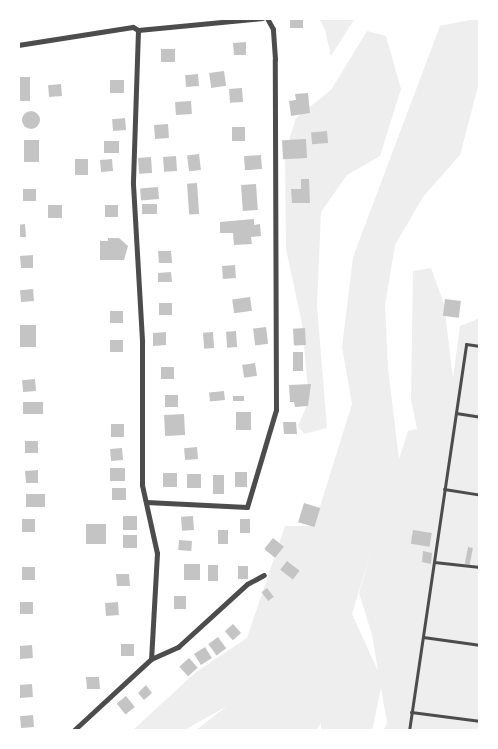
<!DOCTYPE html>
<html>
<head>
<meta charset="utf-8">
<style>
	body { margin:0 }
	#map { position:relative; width:498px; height:749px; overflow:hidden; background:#fff; font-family:Lora,serif }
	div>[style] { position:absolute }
	.green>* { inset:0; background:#eee }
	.building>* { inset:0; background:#c4c4c4; transform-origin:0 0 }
	.round { border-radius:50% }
	.service>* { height:3px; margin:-1.5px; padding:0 1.5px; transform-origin:1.5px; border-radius:1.5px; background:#4c4c4c }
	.minor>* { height:5px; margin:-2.5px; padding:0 2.5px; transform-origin:2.5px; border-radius:2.5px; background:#4c4c4c }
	span { translate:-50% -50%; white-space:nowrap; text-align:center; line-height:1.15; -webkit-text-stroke:4.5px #fff; paint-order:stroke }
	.frame { position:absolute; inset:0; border:20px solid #fff; pointer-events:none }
</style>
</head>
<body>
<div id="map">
	<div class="green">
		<i style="clip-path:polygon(319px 18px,355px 18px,331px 56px,325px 30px)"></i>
		<i style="clip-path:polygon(evenodd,479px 18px,480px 79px,460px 155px,423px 197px,395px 245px,385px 305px,388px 368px,399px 459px,408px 431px,417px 429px,411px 400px,413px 271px,431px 268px,444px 304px,453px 378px,460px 326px,480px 318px,480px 731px,383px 731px,387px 723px,381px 688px,372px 731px,321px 731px,321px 723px,316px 731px,195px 731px,227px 706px,183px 731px,132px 731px,196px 672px,247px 638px,285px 526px,314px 526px,352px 404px,342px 347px,353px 257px,440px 26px,479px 18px,375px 538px,359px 593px,372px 635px,378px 671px,352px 614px,375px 538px)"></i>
		<i style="clip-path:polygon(367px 31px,386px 36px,401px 89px,380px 156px,347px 175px,321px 212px,317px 306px,327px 428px,304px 434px,298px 426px,309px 401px,302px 324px,286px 249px,285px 153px,296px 118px,331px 90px)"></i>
	</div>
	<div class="building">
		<i style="left:290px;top:18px;width:13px;height:10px"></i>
		<i style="clip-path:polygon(246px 42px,246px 55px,234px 55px,233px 43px)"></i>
		<i style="left:175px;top:49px;width:13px;height:14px;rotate:90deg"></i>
		<i style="left:224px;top:71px;width:15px;height:15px;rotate:82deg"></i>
		<i style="left:198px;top:74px;width:12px;height:13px;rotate:85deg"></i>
		<i style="left:18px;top:77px;width:12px;height:24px"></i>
		<i style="left:124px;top:80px;width:13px;height:14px;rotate:90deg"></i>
		<i style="left:61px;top:84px;width:12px;height:13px;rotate:85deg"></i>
		<i style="left:242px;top:88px;width:14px;height:13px;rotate:86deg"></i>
		<i style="clip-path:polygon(308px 93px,310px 113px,291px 116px,289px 101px,296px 100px,295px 94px)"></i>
		<i style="left:191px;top:101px;width:13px;height:16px;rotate:86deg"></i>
		<i class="round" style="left:22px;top:111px;width:18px;height:18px"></i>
		<i style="left:125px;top:118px;width:12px;height:13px;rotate:85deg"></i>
		<i style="left:168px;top:124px;width:14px;height:14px;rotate:86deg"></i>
		<i style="left:232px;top:127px;width:13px;height:14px"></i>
		<i style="left:327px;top:131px;width:12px;height:16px;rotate:85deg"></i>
		<i style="left:306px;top:139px;width:19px;height:24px;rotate:87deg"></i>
		<i style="left:24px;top:140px;width:15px;height:22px"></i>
		<i style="left:104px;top:141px;width:15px;height:12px"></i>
		<i style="left:199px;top:154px;width:16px;height:12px;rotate:83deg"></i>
		<i style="left:261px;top:155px;width:14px;height:17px;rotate:86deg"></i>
		<i style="left:176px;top:156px;width:15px;height:13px;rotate:86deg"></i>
		<i style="left:151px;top:157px;width:16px;height:13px;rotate:86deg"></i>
		<i style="left:75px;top:159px;width:13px;height:16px"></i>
		<i style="left:112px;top:159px;width:12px;height:12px;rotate:85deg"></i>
		<i style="clip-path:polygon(301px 179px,309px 179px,310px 203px,292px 203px,291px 189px,301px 189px)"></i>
		<i style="left:197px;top:183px;width:31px;height:10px;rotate:86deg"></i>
		<i style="left:256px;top:184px;width:26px;height:15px;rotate:86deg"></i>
		<i style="left:158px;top:187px;width:12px;height:18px;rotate:85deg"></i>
		<i style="left:23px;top:189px;width:13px;height:12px"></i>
		<i style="left:157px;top:204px;width:10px;height:15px;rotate:90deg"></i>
		<i style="left:48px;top:205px;width:14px;height:13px"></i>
		<i style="left:105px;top:205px;width:13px;height:12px"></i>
		<i style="clip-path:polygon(254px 219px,254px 225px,260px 224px,261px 236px,251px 237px,252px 244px,234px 245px,233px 233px,220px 233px,220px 222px)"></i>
		<i style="clip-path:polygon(25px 224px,26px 237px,18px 237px,18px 225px)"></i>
		<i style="clip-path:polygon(108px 238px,119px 238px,128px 246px,124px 260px,100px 260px,100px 241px,108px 241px)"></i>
		<i style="clip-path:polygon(158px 251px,171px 251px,172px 263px,159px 263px)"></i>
		<i style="clip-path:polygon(33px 255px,33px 268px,21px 268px,20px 256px)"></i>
		<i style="left:235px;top:265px;width:13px;height:13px;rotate:86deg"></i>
		<i style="clip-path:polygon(171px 272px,172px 282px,158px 282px,158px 273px)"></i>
		<i style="left:33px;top:289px;width:12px;height:13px;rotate:85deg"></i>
		<i style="left:250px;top:297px;width:14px;height:18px;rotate:82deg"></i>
		<i style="left:445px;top:299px;width:16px;height:17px;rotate:7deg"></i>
		<i style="left:172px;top:303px;width:12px;height:13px;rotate:90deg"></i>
		<i style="left:110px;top:311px;width:13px;height:12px"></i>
		<i style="left:20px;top:325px;width:16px;height:22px"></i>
		<i style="left:266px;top:327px;width:17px;height:13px;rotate:83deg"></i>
		<i style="left:305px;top:328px;width:17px;height:12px;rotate:87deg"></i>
		<i style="left:236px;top:331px;width:16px;height:10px;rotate:86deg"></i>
		<i style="clip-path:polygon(166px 332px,166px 345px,153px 346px,153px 333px)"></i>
		<i style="left:213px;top:332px;width:16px;height:10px;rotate:86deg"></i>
		<i style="left:110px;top:340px;width:13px;height:12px"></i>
		<i style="left:293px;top:352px;width:10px;height:19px"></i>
		<i style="left:255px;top:363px;width:13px;height:13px;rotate:81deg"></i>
		<i style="left:174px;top:367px;width:12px;height:13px;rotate:90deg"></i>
		<i style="left:35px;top:379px;width:12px;height:13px;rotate:85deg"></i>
		<i style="clip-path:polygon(311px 384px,308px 406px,295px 407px,294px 402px,290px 402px,289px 385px)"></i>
		<i style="left:224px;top:391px;width:9px;height:15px;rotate:84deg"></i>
		<i style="left:178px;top:395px;width:12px;height:13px;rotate:90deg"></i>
		<i style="left:233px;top:396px;width:11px;height:5px"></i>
		<i style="left:23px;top:402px;width:20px;height:12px"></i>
		<i style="left:236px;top:412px;width:15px;height:18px"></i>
		<i style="left:184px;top:414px;width:21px;height:20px;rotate:87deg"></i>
		<i style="clip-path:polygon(283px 422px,296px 422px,297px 434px,284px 434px)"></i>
		<i style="left:124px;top:424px;width:13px;height:13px;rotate:90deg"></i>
		<i style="left:38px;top:441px;width:12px;height:13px;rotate:90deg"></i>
		<i style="left:197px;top:447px;width:12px;height:13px;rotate:85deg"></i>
		<i style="left:122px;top:448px;width:12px;height:12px;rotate:85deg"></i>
		<i style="left:110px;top:468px;width:15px;height:13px"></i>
		<i style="clip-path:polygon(38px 470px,38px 483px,26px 483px,25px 471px)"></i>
		<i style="left:235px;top:472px;width:12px;height:15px"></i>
		<i style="left:177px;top:473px;width:14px;height:14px;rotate:90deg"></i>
		<i style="left:187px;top:474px;width:14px;height:14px"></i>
		<i style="left:213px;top:475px;width:11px;height:19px"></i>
		<i style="left:112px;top:488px;width:14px;height:12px"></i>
		<i style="left:26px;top:494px;width:19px;height:13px"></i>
		<i style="left:304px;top:503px;width:17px;height:20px;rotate:17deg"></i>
		<i style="left:123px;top:516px;width:14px;height:14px"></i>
		<i style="left:193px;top:516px;width:14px;height:12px;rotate:86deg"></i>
		<i style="left:22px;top:519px;width:13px;height:13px"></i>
		<i style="left:240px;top:519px;width:10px;height:14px"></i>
		<i style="left:86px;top:524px;width:20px;height:20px"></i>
		<i style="left:218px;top:530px;width:10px;height:14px"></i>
		<i style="left:413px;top:530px;width:19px;height:14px;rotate:9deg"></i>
		<i style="left:123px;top:535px;width:14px;height:13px"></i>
		<i style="left:273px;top:538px;width:14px;height:14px;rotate:39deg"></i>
		<i style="left:179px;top:540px;width:13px;height:10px;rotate:4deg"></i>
		<i style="left:468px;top:547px;width:5px;height:17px;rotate:11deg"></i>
		<i style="clip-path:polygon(423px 551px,432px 553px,431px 564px,422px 562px)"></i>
		<i style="left:287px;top:561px;width:16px;height:11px;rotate:38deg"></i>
		<i style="left:200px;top:564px;width:16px;height:16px;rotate:90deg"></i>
		<i style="left:208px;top:565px;width:10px;height:16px"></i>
		<i style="left:238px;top:566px;width:10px;height:13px"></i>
		<i style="left:22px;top:567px;width:13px;height:13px"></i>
		<i style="clip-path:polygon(116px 574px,129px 574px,130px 586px,117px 586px)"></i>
		<i style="left:267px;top:588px;width:11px;height:7px;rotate:52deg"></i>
		<i style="left:174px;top:596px;width:12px;height:13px"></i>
		<i style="left:33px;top:602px;width:12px;height:13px;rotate:90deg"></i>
		<i style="left:118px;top:602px;width:13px;height:13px;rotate:86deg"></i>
		<i style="left:233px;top:624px;width:12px;height:11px;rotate:48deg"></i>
		<i style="left:218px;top:637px;width:14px;height:12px;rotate:54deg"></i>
		<i style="left:134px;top:644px;width:12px;height:13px;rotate:90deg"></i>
		<i style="left:32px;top:645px;width:13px;height:13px;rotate:86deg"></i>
		<i style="left:205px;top:647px;width:13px;height:13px;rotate:58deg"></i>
		<i style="left:189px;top:658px;width:13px;height:13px;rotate:48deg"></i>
		<i style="clip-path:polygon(86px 677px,99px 677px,100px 689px,87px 689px)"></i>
		<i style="left:32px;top:684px;width:13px;height:13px;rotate:86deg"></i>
		<i style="clip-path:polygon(146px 685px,152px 693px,144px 700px,138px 693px)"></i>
		<i style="left:126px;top:696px;width:14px;height:12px;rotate:51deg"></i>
		<i style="left:33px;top:715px;width:12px;height:13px;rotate:85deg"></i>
	</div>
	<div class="service">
		<i style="left:456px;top:413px;width:24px;rotate:9deg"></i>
		<i style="left:444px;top:489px;width:36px;rotate:9deg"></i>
		<i style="left:434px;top:562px;width:46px;rotate:6.2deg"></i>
		<i style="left:423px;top:637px;width:58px;rotate:8deg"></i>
		<i style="left:411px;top:712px;width:70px;rotate:7.4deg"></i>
		<i style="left:409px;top:731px;width:391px;rotate:-81.6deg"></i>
		<i style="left:466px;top:344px;width:14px;rotate:8deg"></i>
	</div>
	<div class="minor">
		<i style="left:138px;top:30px;width:154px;rotate:91.9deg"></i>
		<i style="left:133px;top:184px;width:158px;rotate:86.7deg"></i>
		<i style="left:142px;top:342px;width:143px;rotate:90deg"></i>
		<i style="left:142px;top:485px;width:70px;rotate:77.6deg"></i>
		<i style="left:157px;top:553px;width:106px;rotate:93.2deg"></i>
		<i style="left:18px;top:45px;width:116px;rotate:-8.9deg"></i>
		<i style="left:133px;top:27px;width:6px;rotate:31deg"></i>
		<i style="left:138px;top:30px;width:125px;rotate:-5.5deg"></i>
		<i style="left:146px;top:502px;width:101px;rotate:2.8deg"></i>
		<i style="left:247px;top:507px;width:101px;rotate:-73.4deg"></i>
		<i style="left:276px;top:410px;width:351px;rotate:-90.2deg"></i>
		<i style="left:275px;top:59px;width:30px;rotate:-94deg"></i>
		<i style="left:273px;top:29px;width:13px;rotate:-119deg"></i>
		<i style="left:73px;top:731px;width:106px;rotate:-42.7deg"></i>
		<i style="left:151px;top:659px;width:30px;rotate:-24deg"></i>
		<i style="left:178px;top:647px;width:93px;rotate:-42.4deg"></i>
		<i style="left:247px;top:584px;width:19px;rotate:-28deg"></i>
	</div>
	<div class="frame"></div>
</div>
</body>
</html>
